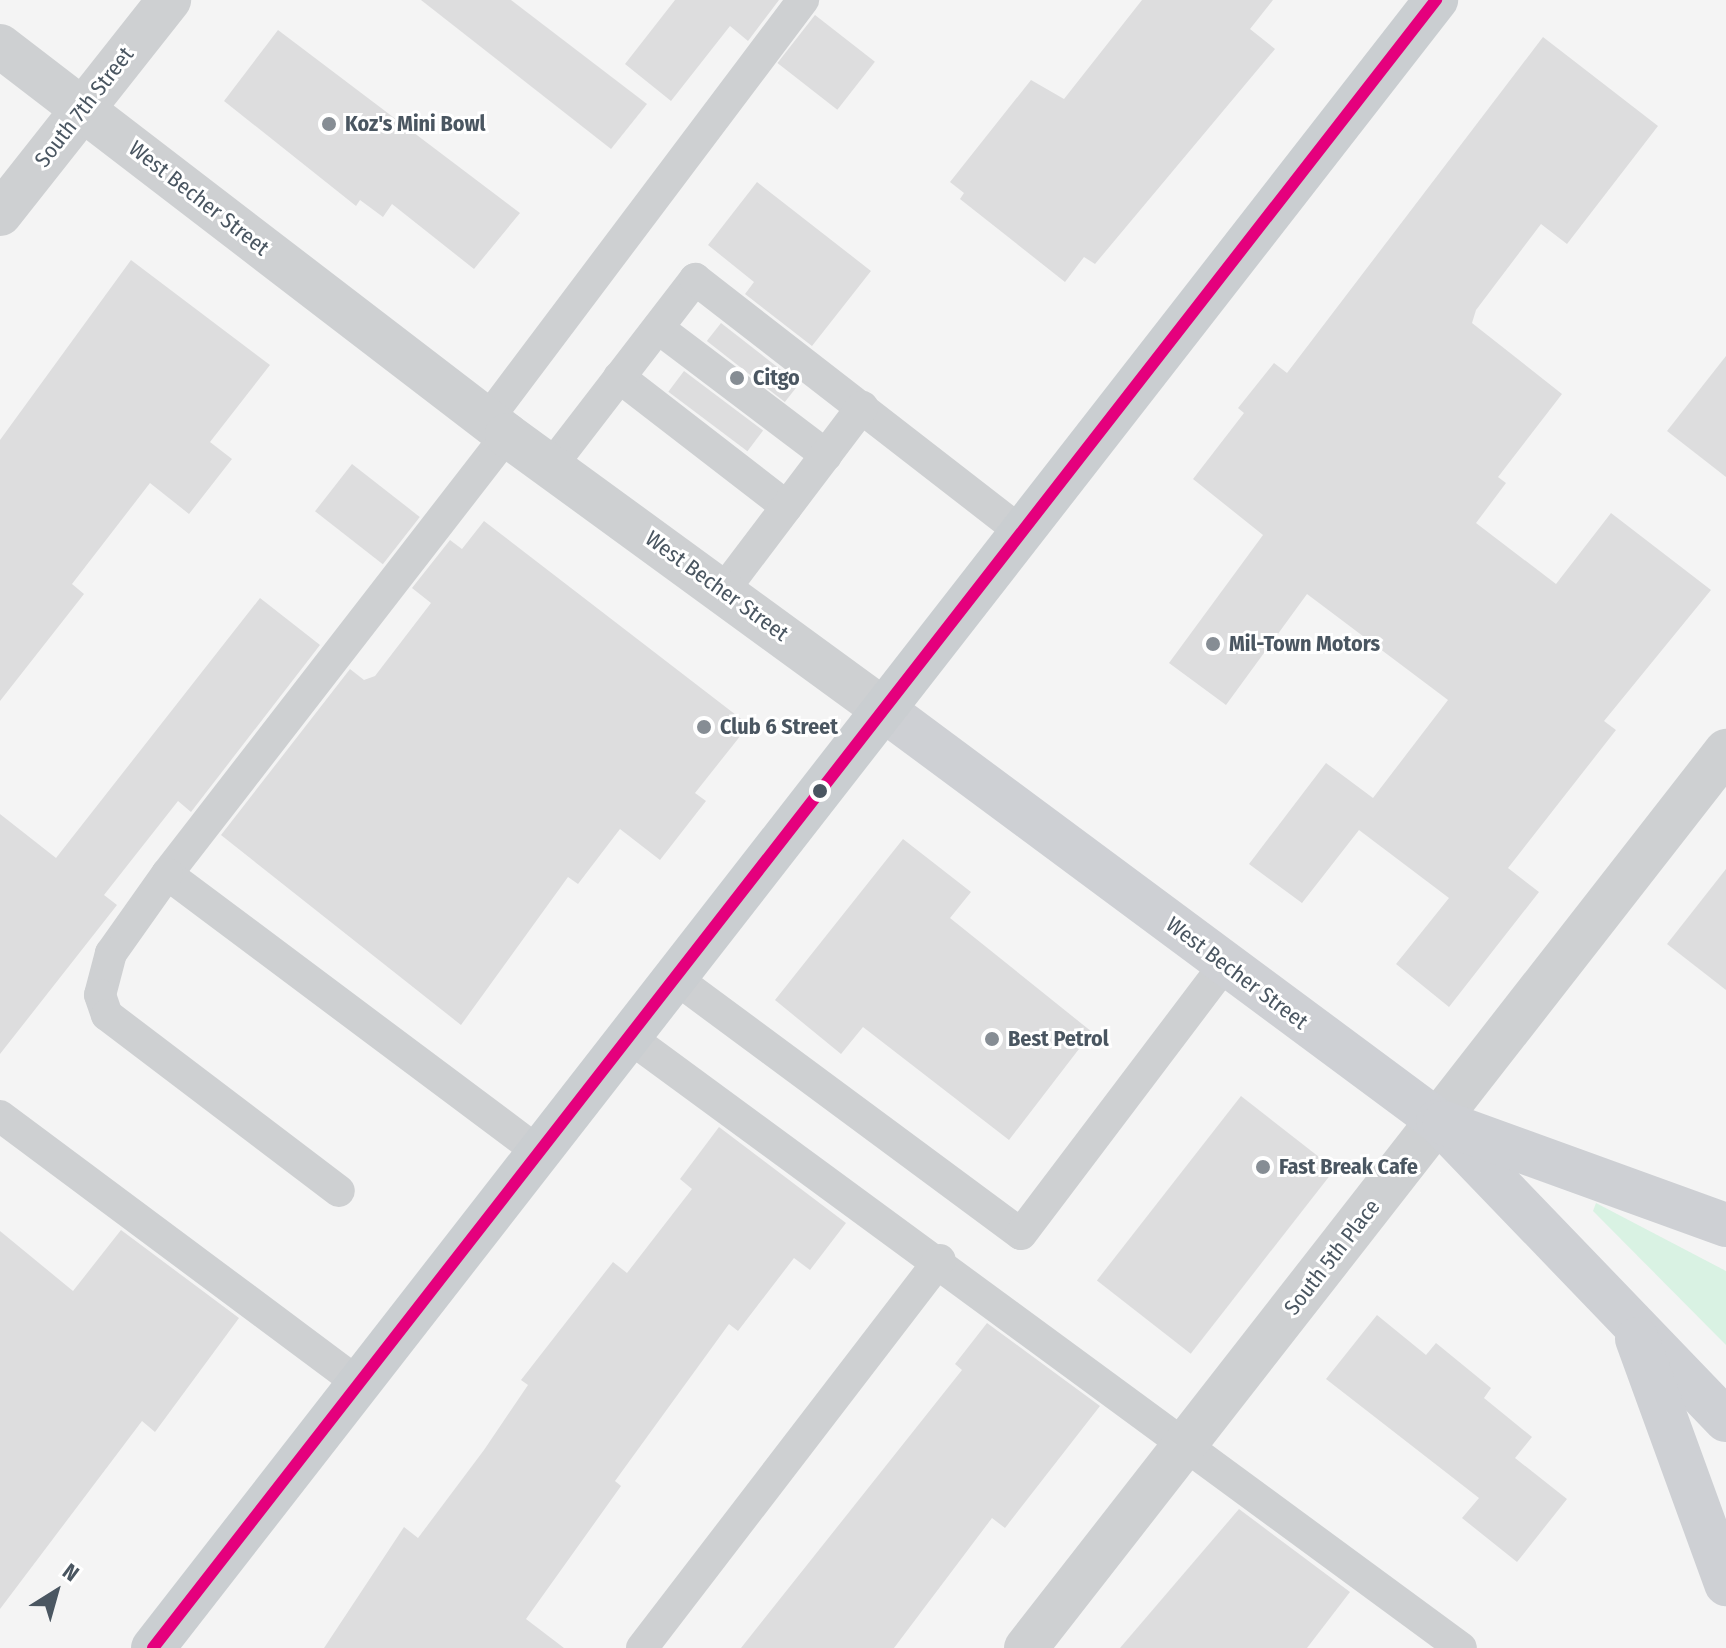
<!DOCTYPE html>
<html>
<head>
<meta charset="utf-8">
<style>
	body { margin:0 }
	#map { position:relative; width:1726px; height:1648px; overflow:hidden; background:#f4f4f4; font-family:"Fira Sans Condensed",sans-serif }
	div>[style] { position:absolute }
	.green>* { inset:0; background:#d9f2e3 }
	.building>* { inset:0; background:#ddddde; transform-origin:0 0 }
	.service>* { height:32px; margin:-16px; padding:0 16px; transform-origin:16px; border-radius:16px; background:#ced0d2 }
	.minor>* { height:44px; margin:-22px; padding:0 22px; transform-origin:22px; border-radius:22px; background:#ced0d2 }
	.tertiary>* { height:44px; margin:-22px; padding:0 22px; transform-origin:22px; border-radius:22px; background:#ced0d2 }
	.secondary>* { height:44px; margin:-22px; padding:0 22px; transform-origin:22px; border-radius:22px; background:#ced0d4 }
	.primary>* { height:44px; margin:-22px; padding:0 22px; transform-origin:22px; border-radius:22px; background:#caced1 }
	.bus-1>* { height:12px; margin:-6px; padding:0 6px; transform-origin:6px; border-radius:6px; background:#e5007d }
	.dots>* { width:22px; height:22px; translate:-50% -50%; box-sizing:border-box; border:4px solid #fff; border-radius:50% }
	span { translate:-50% -50%; white-space:nowrap; text-align:center; line-height:1.15; -webkit-text-stroke:6px #fff; paint-order:stroke }
	.street-label { font-size:22px; color:#4a5661 }
	.poi-label { font-size:22px; color:#4a5661; font-weight:700 }
	.left { translate:0 -50%; text-align:left }
	.north { position:absolute; left:16px; top:1552px; width:80px; height:80px; -webkit-text-stroke:6px #fff; paint-order:stroke; rotate:37deg; font-size:22px; font-weight:700; line-height:32px; text-align:center; color:#4a5661 }
	.north::after { content:''; display:block; margin:auto; width:28px; height:36px; background:#4a5661; clip-path:polygon(50% 0,100% 100%,50% 72%,0 100%) }
</style>
</head>
<body>
<div id="map">
	<div class="green">
		<i style="clip-path:polygon(1596px 1203px,1726px 1271px,1726px 1345px,1593px 1211px)"></i>
	</div>
	<div class="building">
		<i style="clip-path:polygon(421px 0,511px 0,647px 104px,611px 149px)"></i>
		<i style="clip-path:polygon(675px 0,779px 0,748px 41px,730px 26px,671px 101px,625px 64px)"></i>
		<i style="clip-path:polygon(1142px 0,1273px 0,1250px 29px,1275px 49px,1095px 264px,1084px 257px,1065px 282px,960px 199px,964px 193px,950px 182px,1031px 80px,1064px 99px)"></i>
		<i style="left:815px;top:15px;width:76px;height:61px;rotate:38deg"></i>
		<i style="clip-path:polygon(278px 30px,520px 213px,474px 269px,392px 204px,383px 217px,360px 200px,356px 206px,224px 101px)"></i>
		<i style="clip-path:polygon(1543px 37px,1658px 126px,1567px 244px,1541px 224px,1476px 310px,1472px 323px,1562px 394px,1498px 477px,1506px 483px,1476px 523px,1556px 584px,1611px 513px,1711px 590px,1604px 721px,1616px 730px,1508px 868px,1539px 892px,1449px 1007px,1396px 964px,1449px 898px,1359px 830px,1302px 903px,1249px 864px,1326px 763px,1373px 798px,1448px 700px,1307px 594px,1226px 705px,1169px 663px,1263px 535px,1193px 479px,1244px 413px,1238px 408px,1274px 363px,1287px 373px)"></i>
		<i style="clip-path:polygon(757px 182px,871px 271px,812px 346px,745px 294px,754px 282px,708px 245px)"></i>
		<i style="clip-path:polygon(131px 260px,270px 365px,210px 442px,232px 459px,189px 514px,150px 483px,72px 584px,84px 594px,0 701px,0 440px)"></i>
		<i style="left:721px;top:323px;width:99px;height:23px;rotate:38deg"></i>
		<i style="clip-path:polygon(1726px 356px,1726px 477px,1667px 431px)"></i>
		<i style="left:684px;top:371px;width:99px;height:26px;rotate:37deg"></i>
		<i style="left:352px;top:464px;width:86px;height:60px;rotate:38deg"></i>
		<i style="clip-path:polygon(484px 521px,749px 725px,695px 793px,706px 801px,660px 860px,620px 829px,578px 884px,568px 877px,461px 1025px,221px 835px,350px 669px,364px 680px,375px 676px,431px 603px,412px 588px,450px 540px,462px 549px)"></i>
		<i style="clip-path:polygon(260px 598px,320px 645px,191px 812px,178px 801px,104px 895px,117px 905px,0 1054px,0 814px,56px 858px)"></i>
		<i style="clip-path:polygon(903px 839px,971px 892px,950px 918px,1092px 1032px,1009px 1140px,863px 1027px,841px 1054px,775px 1000px)"></i>
		<i style="clip-path:polygon(1726px 869px,1726px 990px,1667px 944px)"></i>
		<i style="left:1241px;top:1096px;width:119px;height:234px;rotate:38deg"></i>
		<i style="clip-path:polygon(719px 1127px,846px 1223px,810px 1270px,794px 1258px,738px 1331px,729px 1324px,615px 1481px,621px 1486px,526px 1619px,564px 1648px,324px 1648px,404px 1527px,418px 1538px,484px 1450px,528px 1385px,521px 1380px,613px 1262px,627px 1273px,692px 1189px,680px 1179px)"></i>
		<i style="clip-path:polygon(121px 1230px,239px 1318px,155px 1432px,142px 1421px,0 1609px,0 1231px,73px 1291px)"></i>
		<i style="clip-path:polygon(1377px 1315px,1426px 1355px,1436px 1343px,1491px 1388px,1484px 1398px,1532px 1437px,1515px 1458px,1567px 1499px,1517px 1562px,1462px 1518px,1479px 1498px,1326px 1379px)"></i>
		<i style="clip-path:polygon(987px 1323px,1100px 1406px,1005px 1528px,992px 1518px,894px 1648px,741px 1648px,962px 1370px,955px 1364px)"></i>
		<i style="clip-path:polygon(1239px 1509px,1350px 1592px,1307px 1648px,1120px 1648px)"></i>
	</div>
	<div class="service">
		<i style="left:658px;top:328px;width:211px;rotate:37.1deg"></i>
		<i style="left:619px;top:377px;width:212px;rotate:37.7deg"></i>
		<i style="left:487px;top:420px;width:526px;rotate:-53.04deg"></i>
		<i style="left:507px;top:435px;width:555px;rotate:127.76deg"></i>
		<i style="left:167px;top:874px;width:464px;rotate:36.8deg"></i>
		<i style="left:552px;top:465px;width:235px;rotate:-52.4deg"></i>
		<i style="left:695px;top:279px;width:414px;rotate:37.8deg"></i>
		<i style="left:723px;top:591px;width:231px;rotate:-52.9deg"></i>
		<i style="left:167px;top:874px;width:97px;rotate:125.3deg"></i>
		<i style="left:111px;top:953px;width:43px;rotate:104.7deg"></i>
		<i style="left:100px;top:995px;width:21px;rotate:71deg"></i>
		<i style="left:107px;top:1015px;width:291px;rotate:37.2deg"></i>
		<i style="left:675px;top:978px;width:430px;rotate:36.5deg"></i>
		<i style="left:1021px;top:1234px;width:338px;rotate:-52.9deg"></i>
		<i style="left:629px;top:1037px;width:1032px;rotate:36.29deg"></i>
		<i style="left:0;top:1116px;width:448px;rotate:36.7deg"></i>
		<i style="left:642px;top:1648px;width:489px;rotate:-52.5deg"></i>
	</div>
	<div class="minor">
		<i style="left:0;top:214px;width:273px;rotate:-51.7deg"></i>
		<i style="left:1026px;top:1648px;width:1138px;rotate:-52.03deg"></i>
	</div>
	<div class="tertiary">
		<i style="left:0;top:46px;width:639px;rotate:37.5deg"></i>
		<i style="left:507px;top:435px;width:467px;rotate:36.1deg"></i>
	</div>
	<div class="secondary">
		<i style="left:884px;top:710px;width:690px;rotate:36.57deg"></i>
		<i style="left:1438px;top:1121px;width:415px;rotate:46.1deg"></i>
		<i style="left:1444px;top:1123px;width:300px;rotate:19.9deg"></i>
		<i style="left:1637px;top:1339px;width:261px;rotate:70deg"></i>
	</div>
	<div class="primary">
		<i style="left:153px;top:1648px;width:2089px;rotate:-52.1deg"></i>
	</div>
	<div class="bus-1">
		<i style="left:153px;top:1648px;width:2089px;rotate:-52.1deg"></i>
	</div>
	<div class="dots">
		<i style="left:329px;top:124px;background:#868d94"></i>
		<i style="left:737px;top:378px;background:#868d94"></i>
		<i style="left:1213px;top:644px;background:#868d94"></i>
		<i style="left:704px;top:727px;background:#868d94"></i>
		<i style="left:820px;top:791px;background:#4a5661"></i>
		<i style="left:992px;top:1039px;background:#868d94"></i>
		<i style="left:1263px;top:1167px;background:#868d94"></i>
	</div>
	<div class="street-label">
		<span style="left:84px;top:107px;rotate:-52deg">South 7th Street</span>
		<span style="left:199px;top:198px;rotate:38deg">West Becher Street</span>
		<span style="left:717px;top:586px;rotate:36deg">West Becher Street</span>
		<span style="left:1237px;top:973px;rotate:37deg">West Becher Street</span>
		<span style="left:1332px;top:1257px;rotate:-52deg">South 5th Place</span>
	</div>
	<div class="poi-label">
		<span class="left" style="left:345px;top:124px">Koz's Mini Bowl</span>
		<span class="left" style="left:753px;top:378px">Citgo</span>
		<span class="left" style="left:1229px;top:644px">Mil-Town Motors</span>
		<span class="left" style="left:720px;top:727px">Club 6 Street</span>
		<span class="left" style="left:1008px;top:1039px">Best Petrol</span>
		<span class="left" style="left:1279px;top:1167px">Fast Break Cafe</span>
	</div>
	<div class="north">N</div>
</div>
</body>
</html>
